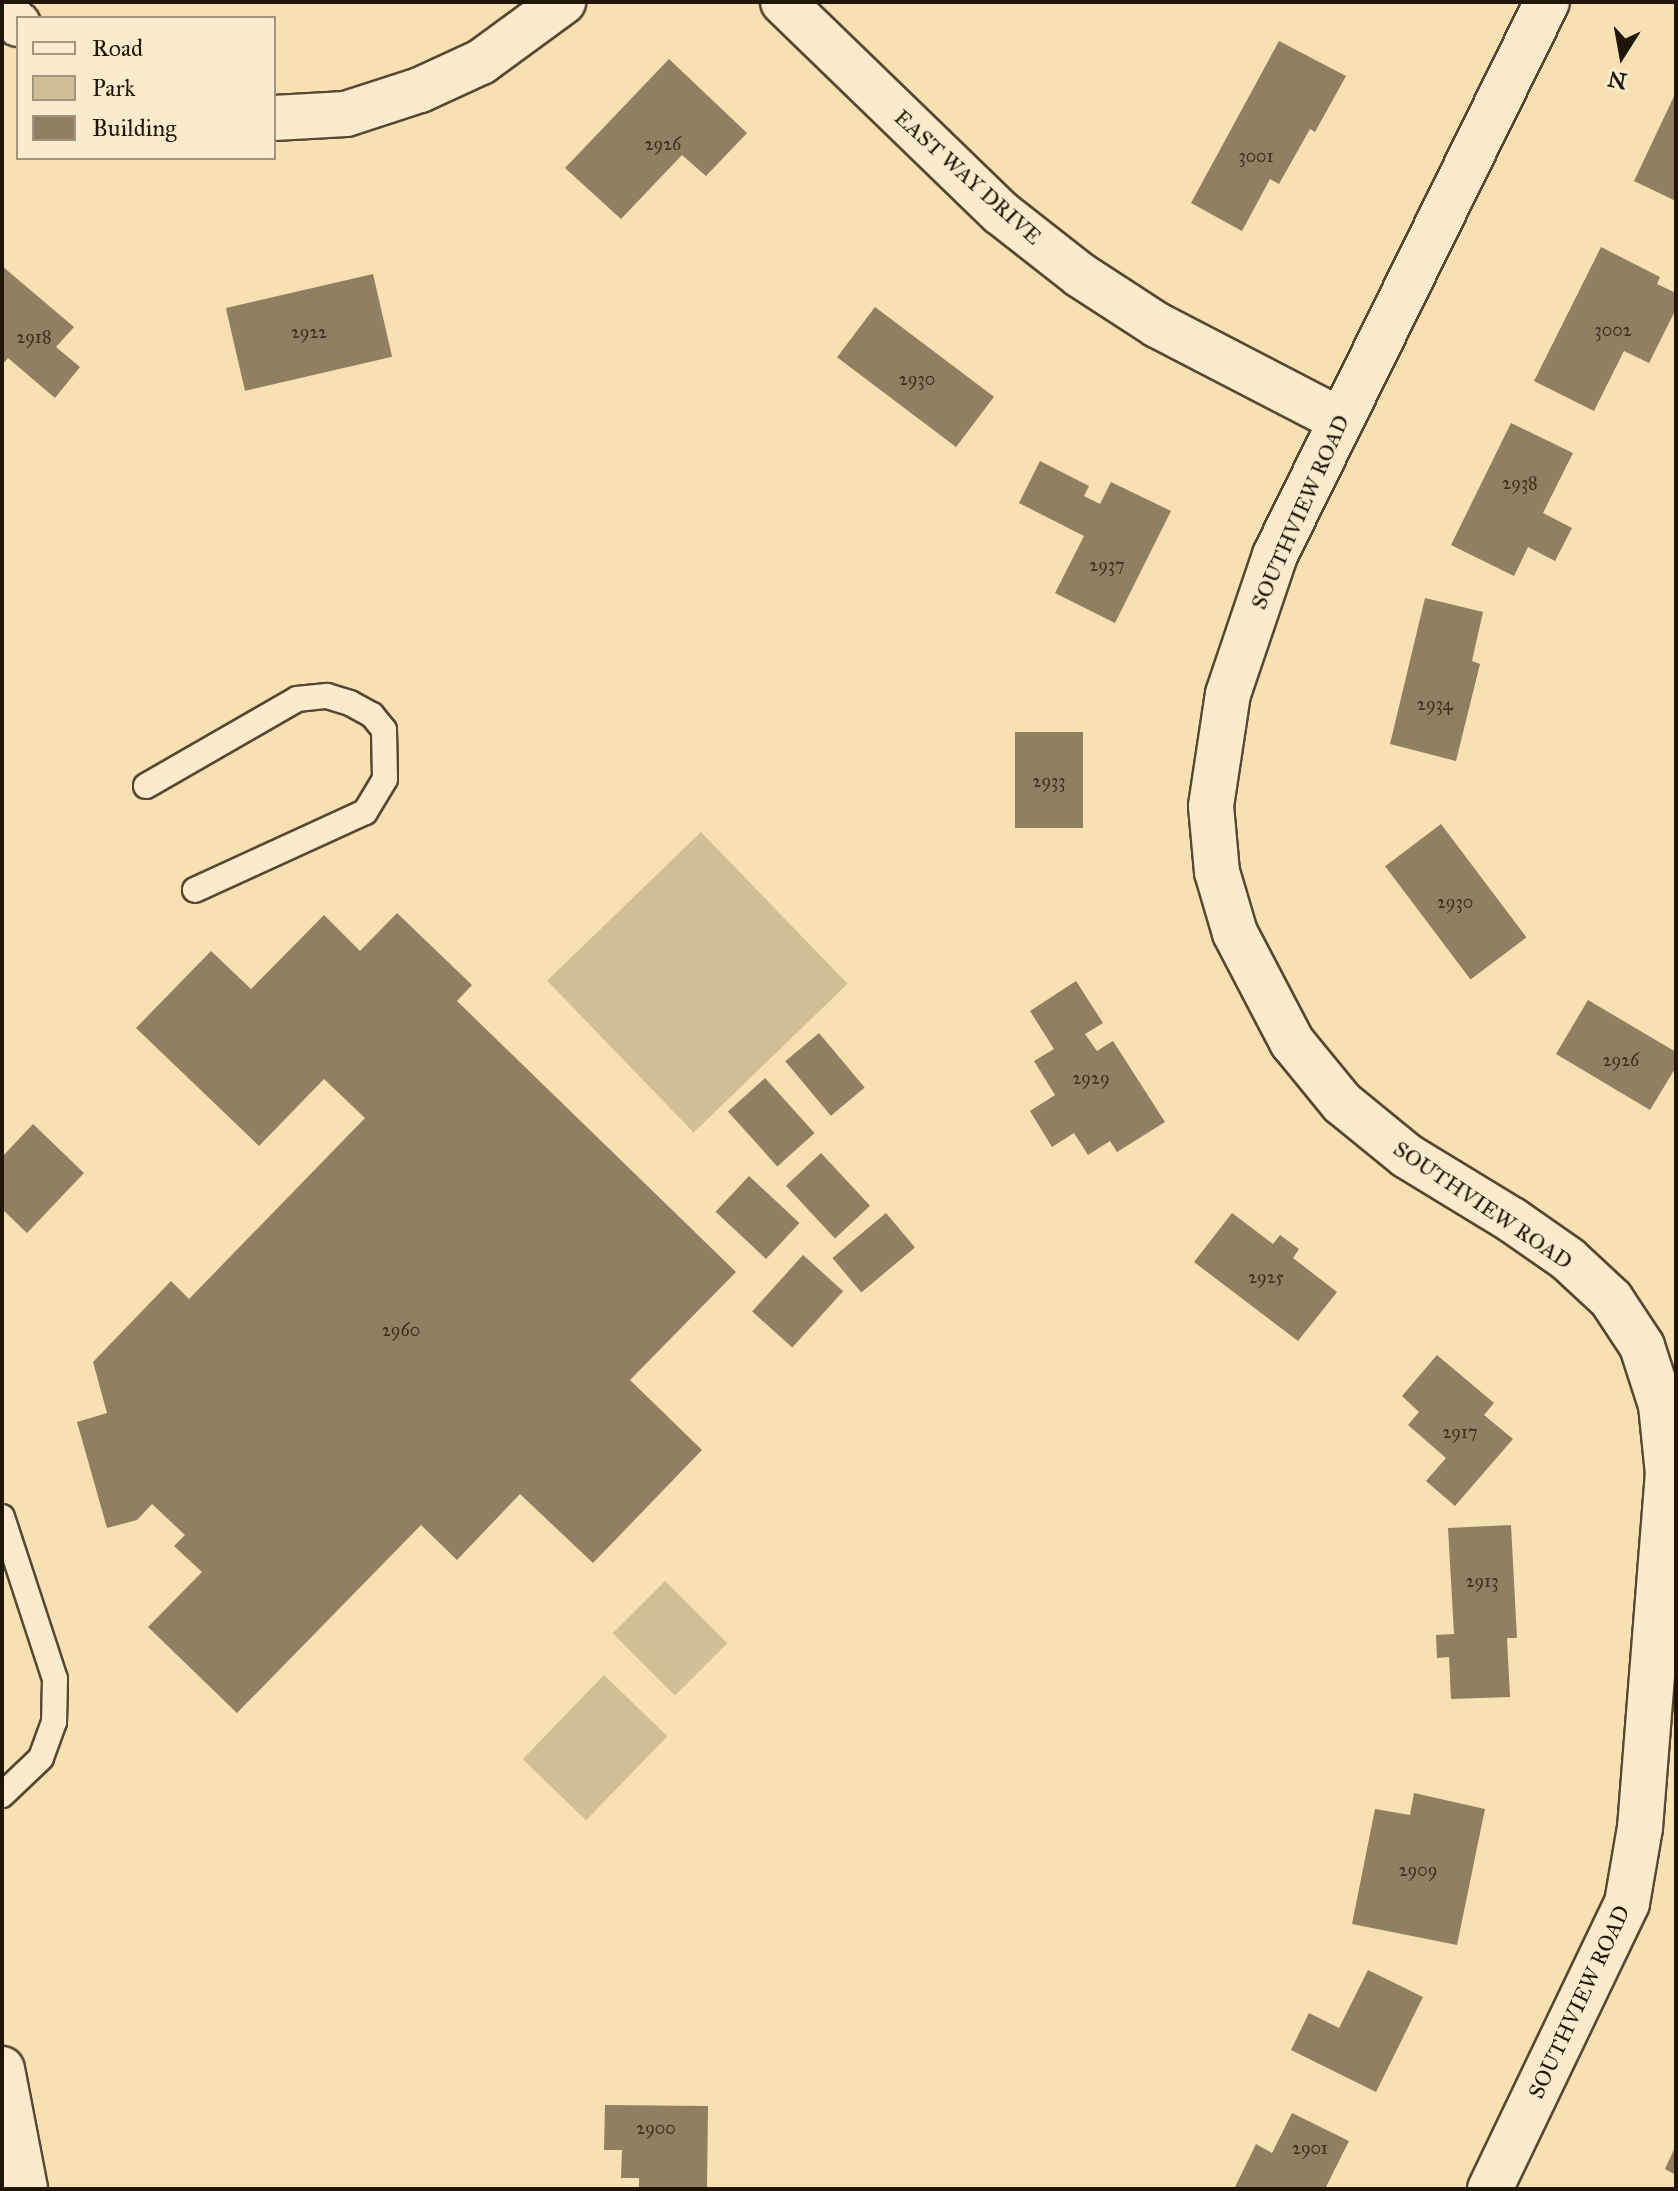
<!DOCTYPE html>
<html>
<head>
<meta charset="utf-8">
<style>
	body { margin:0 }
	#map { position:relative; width:1678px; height:2191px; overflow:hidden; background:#f7e0b2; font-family:"IM FELL Great Primer",serif }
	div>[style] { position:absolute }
	.green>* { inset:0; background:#d2be95; transform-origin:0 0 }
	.building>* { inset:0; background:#907f60; transform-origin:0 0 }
	.roads { filter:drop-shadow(2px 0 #564832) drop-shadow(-2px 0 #564832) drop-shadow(0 2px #564832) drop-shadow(0 -2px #564832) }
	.service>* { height:24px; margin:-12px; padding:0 12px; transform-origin:12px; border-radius:12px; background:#faebcd }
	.minor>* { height:44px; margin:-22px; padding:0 22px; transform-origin:22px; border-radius:22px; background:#faebcd }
	.tertiary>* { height:44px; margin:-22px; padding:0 22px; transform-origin:22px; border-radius:22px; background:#faebcd }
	span { translate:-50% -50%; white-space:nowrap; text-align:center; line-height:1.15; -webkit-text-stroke:6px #faebcd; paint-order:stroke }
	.number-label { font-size:18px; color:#3c301e }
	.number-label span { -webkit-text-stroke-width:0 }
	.street-label { font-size:22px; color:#201608 }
	.frame { position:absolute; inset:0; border:4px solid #201608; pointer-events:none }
	.legend { position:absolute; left:16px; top:16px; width:260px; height:144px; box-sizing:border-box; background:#faebcd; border:2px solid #a3967e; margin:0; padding:10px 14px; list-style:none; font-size:24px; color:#201608 }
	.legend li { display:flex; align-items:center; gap:16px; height:40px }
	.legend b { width:40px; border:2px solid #a3967e }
	.north { position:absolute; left:1582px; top:16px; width:80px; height:80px; -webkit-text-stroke:6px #faebcd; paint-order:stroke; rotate:191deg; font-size:22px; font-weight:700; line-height:32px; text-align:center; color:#201608 }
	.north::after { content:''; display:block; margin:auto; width:28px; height:36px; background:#201608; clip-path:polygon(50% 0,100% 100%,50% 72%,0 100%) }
</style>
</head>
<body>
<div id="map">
	<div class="green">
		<i style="left:701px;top:832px;width:211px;height:214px;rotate:46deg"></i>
		<i style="left:665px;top:1581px;width:88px;height:74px;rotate:45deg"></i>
		<i style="left:604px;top:1675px;width:88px;height:117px;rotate:44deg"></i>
	</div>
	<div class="building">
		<i style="clip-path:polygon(1279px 41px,1346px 76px,1315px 132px,1310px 129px,1279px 184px,1270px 179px,1242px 231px,1191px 203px)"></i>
		<i style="clip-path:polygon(669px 59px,747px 133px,706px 176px,682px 155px,621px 219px,565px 168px)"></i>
		<i style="clip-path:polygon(1676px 92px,1676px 201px,1634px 181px)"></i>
		<i style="clip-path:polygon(1601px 247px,1660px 277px,1657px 284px,1676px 293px,1676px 309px,1649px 363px,1624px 351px,1594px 411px,1534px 381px)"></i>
		<i style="clip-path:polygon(2px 266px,74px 327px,56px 347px,80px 367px,55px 398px,8px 358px,2px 365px)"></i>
		<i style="left:373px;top:274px;width:85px;height:151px;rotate:77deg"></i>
		<i style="left:875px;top:307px;width:149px;height:63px;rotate:37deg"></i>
		<i style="clip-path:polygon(1511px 423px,1573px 453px,1543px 513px,1572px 528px,1555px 561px,1528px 547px,1514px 576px,1451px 545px)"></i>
		<i style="clip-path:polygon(1040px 461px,1089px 486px,1084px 496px,1100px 504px,1111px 482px,1171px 511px,1115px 623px,1055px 593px,1084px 536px,1019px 503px)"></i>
		<i style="clip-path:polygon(1425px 598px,1483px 612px,1472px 661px,1480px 664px,1456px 761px,1390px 744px)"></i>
		<i style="left:1083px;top:732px;width:96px;height:68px;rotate:90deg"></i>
		<i style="left:1441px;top:824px;width:142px;height:70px;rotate:53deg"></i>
		<i style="clip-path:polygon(397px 913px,472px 985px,457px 1001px,736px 1272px,630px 1380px,702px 1450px,593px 1563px,520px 1494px,457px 1560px,421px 1525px,237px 1713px,148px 1627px,202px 1572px,174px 1546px,185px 1535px,152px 1504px,137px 1520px,107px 1528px,77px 1422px,107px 1413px,93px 1362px,171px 1281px,189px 1299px,365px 1118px,324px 1079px,259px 1146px,136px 1028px,211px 951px,251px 989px,324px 915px,360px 951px)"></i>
		<i style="clip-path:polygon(1076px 981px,1103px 1023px,1085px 1034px,1097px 1051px,1113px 1041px,1165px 1122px,1117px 1152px,1110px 1141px,1088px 1155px,1074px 1133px,1052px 1147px,1030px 1111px,1055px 1095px,1034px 1061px,1054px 1049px,1030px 1011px)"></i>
		<i style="clip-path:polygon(1588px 1000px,1676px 1052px,1676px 1067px,1650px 1110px,1556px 1054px)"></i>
		<i style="left:819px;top:1033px;width:71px;height:44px;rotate:50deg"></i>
		<i style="left:765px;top:1078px;width:74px;height:50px;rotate:48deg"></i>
		<i style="clip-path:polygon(33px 1124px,84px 1173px,27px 1233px,2px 1209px,2px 1157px)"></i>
		<i style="left:821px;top:1153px;width:72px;height:48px;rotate:47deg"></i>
		<i style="left:749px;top:1176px;width:69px;height:49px;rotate:43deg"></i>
		<i style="left:886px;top:1213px;width:45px;height:70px;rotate:50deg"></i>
		<i style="clip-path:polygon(1232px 1213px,1273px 1244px,1280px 1235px,1299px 1249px,1293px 1258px,1337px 1292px,1298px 1341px,1194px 1262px)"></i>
		<i style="left:803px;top:1255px;width:54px;height:76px;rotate:42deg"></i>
		<i style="clip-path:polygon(1437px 1355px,1494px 1403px,1484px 1415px,1513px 1439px,1455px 1506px,1426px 1481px,1446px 1458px,1408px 1425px,1419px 1412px,1402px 1396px)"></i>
		<i style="clip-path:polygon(1511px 1525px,1517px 1638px,1507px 1638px,1510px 1697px,1451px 1699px,1449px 1657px,1437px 1658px,1436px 1635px,1454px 1634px,1448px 1528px)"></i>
		<i style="clip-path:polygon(1414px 1793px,1485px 1809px,1457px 1945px,1352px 1924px,1375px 1809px,1410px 1815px)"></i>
		<i style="clip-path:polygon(1368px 1970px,1423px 1997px,1376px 2092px,1291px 2050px,1309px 2013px,1339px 2028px)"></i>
		<i style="clip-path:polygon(605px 2105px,708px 2106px,707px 2189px,639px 2189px,639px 2178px,621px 2178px,622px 2150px,604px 2150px)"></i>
		<i style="clip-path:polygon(1292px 2113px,1349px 2141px,1325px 2189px,1234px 2189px,1256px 2144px,1272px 2153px)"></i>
		<i style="clip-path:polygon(1676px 2145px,1676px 2175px,1665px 2169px)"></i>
	</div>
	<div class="roads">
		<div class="service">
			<i style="left:146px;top:786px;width:174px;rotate:-29.9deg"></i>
			<i style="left:297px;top:699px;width:30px;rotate:-6deg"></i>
			<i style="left:327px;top:696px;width:24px;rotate:17deg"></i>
			<i style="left:350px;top:703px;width:25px;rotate:29deg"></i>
			<i style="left:372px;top:715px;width:19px;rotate:51deg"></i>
			<i style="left:384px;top:730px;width:49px;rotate:88.8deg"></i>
			<i style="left:385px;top:779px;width:39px;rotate:121deg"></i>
			<i style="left:365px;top:812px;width:187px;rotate:155.4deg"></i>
			<i style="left:2px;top:1517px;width:170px;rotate:71.9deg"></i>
			<i style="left:55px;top:1679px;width:43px;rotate:91.3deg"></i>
			<i style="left:54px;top:1722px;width:38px;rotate:110deg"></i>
			<i style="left:41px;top:1758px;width:54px;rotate:136.5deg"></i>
		</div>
		<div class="minor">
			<i style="left:783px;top:2px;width:303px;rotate:44.1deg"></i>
			<i style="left:1001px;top:213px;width:100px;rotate:38.1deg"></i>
			<i style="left:1080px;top:275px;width:92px;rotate:33deg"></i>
			<i style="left:1157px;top:325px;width:206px;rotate:27.4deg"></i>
			<i style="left:2px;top:12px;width:20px;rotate:37deg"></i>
			<i style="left:274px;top:118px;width:72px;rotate:-3.2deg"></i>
			<i style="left:346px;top:114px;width:78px;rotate:-18deg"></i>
			<i style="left:420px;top:90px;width:67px;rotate:-24.7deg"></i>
			<i style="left:481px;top:62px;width:102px;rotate:-36.2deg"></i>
			<i style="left:1490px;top:2189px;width:317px;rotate:-64.4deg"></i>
			<i style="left:1627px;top:1903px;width:76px;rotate:-80.2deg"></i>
			<i style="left:1640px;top:1828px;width:355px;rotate:-85.5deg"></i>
			<i style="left:1668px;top:1474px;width:69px;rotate:-95.8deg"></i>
			<i style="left:1661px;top:1405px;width:62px;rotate:-107.9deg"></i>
			<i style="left:1642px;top:1346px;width:56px;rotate:-123.4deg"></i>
			<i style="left:1611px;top:1299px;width:59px;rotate:-137.1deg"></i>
			<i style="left:1568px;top:1259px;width:68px;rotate:-145.1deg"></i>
			<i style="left:1512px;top:1220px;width:123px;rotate:-148.6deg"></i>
			<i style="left:1407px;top:1156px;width:84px;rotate:-140.8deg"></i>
			<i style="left:1342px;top:1103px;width:79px;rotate:-129.3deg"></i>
			<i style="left:1292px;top:1042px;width:123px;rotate:-117.6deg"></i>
			<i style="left:1235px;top:933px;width:64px;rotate:-106.4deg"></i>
			<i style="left:1217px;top:872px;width:66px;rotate:-95.2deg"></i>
			<i style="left:1211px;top:806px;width:113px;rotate:-81.4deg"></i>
			<i style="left:1228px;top:694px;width:147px;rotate:-71.3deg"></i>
			<i style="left:1275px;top:555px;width:616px;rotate:-63.81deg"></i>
		</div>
		<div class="tertiary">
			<i style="left:2px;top:2069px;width:122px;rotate:79.1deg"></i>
		</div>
	</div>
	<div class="number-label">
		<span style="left:663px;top:144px">2926</span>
		<span style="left:1256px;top:156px">3001</span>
		<span style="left:1613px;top:330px">3002</span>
		<span style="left:309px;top:332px">2922</span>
		<span style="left:34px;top:337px">2918</span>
		<span style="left:917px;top:379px">2930</span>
		<span style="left:1520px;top:483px">2938</span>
		<span style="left:1107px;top:565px">2937</span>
		<span style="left:1435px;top:704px">2934</span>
		<span style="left:1049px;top:781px">2933</span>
		<span style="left:1455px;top:902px">2930</span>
		<span style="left:1621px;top:1060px">2926</span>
		<span style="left:1091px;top:1078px">2929</span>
		<span style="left:1266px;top:1277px">2925</span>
		<span style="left:401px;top:1330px">2960</span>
		<span style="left:1460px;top:1432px">2917</span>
		<span style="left:1482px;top:1581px">2913</span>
		<span style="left:1418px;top:1870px">2909</span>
		<span style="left:656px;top:2128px">2900</span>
		<span style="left:1310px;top:2148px">2901</span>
	</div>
	<div class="street-label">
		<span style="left:968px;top:177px;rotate:42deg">EAST WAY DRIVE</span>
		<span style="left:1300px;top:512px;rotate:-66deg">SOUTHVIEW ROAD</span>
		<span style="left:1483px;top:1205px;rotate:34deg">SOUTHVIEW ROAD</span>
		<span style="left:1579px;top:2002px;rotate:-65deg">SOUTHVIEW ROAD</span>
	</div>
	<div class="frame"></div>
	<ul class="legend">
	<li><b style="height:10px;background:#faebcd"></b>Road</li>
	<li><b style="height:22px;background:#d2be95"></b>Park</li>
	<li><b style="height:22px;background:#907f60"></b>Building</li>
	</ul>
	<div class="north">N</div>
</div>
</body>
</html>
